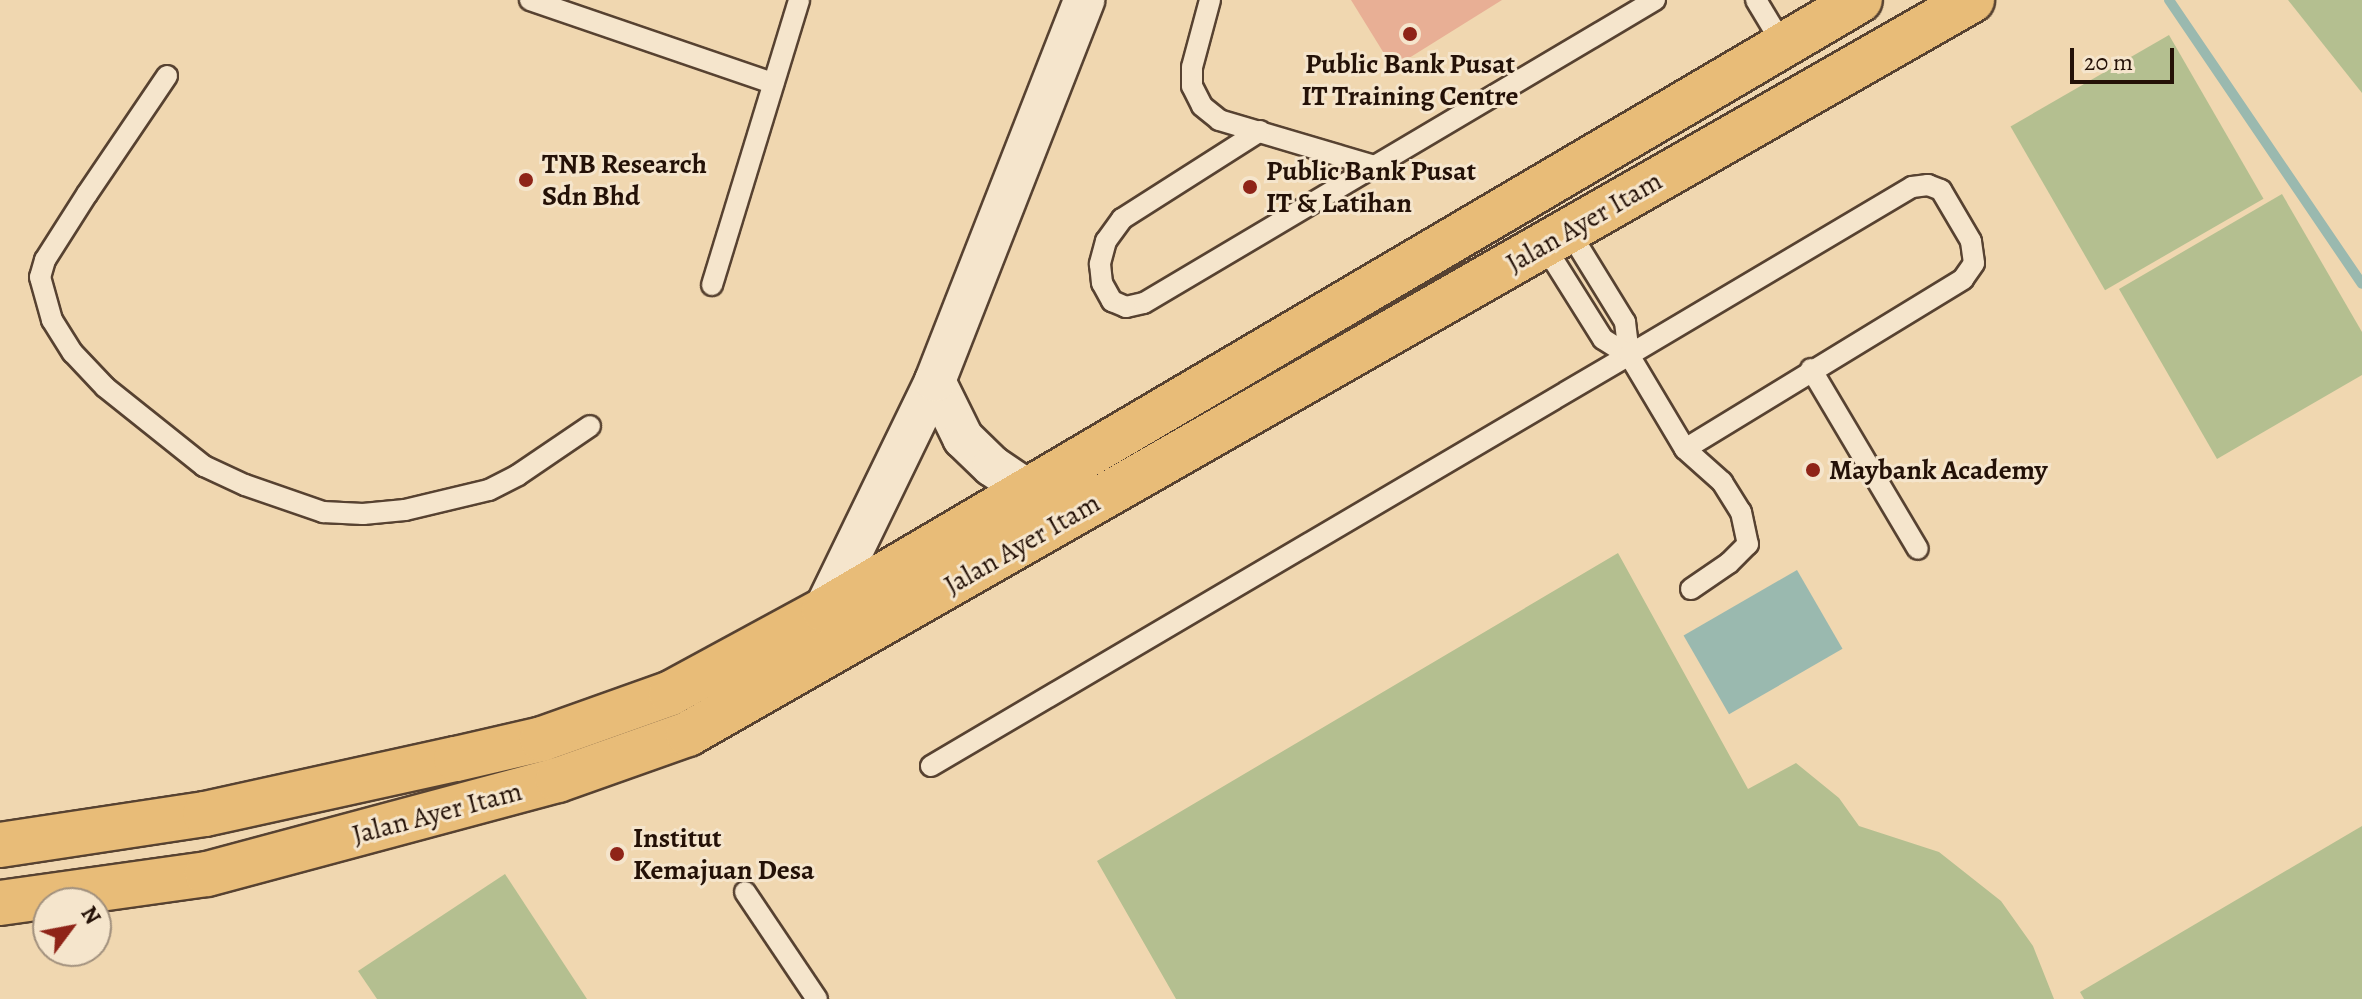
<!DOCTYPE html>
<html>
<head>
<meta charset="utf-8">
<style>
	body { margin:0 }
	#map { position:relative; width:2362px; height:999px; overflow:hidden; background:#f0d7b0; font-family:Alegreya,serif }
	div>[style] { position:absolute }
	.green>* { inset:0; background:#b4bf90; transform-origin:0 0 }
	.water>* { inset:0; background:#9ab9af; transform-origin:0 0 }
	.stream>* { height:10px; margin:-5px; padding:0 5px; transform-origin:5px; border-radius:5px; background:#9ab9af }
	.building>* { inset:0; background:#e8af95 }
	.roads { filter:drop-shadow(2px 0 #574231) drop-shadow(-2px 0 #574231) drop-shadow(0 2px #574231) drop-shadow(0 -2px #574231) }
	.lane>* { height:20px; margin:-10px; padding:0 10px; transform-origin:10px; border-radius:10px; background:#f5e5cc }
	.street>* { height:40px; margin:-20px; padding:0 20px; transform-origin:20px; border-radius:20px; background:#f5e5cc }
	.primary>* { height:44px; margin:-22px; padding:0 22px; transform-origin:22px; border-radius:22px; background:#e8bc78 }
	.dots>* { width:22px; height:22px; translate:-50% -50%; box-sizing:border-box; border:4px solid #f5e5cc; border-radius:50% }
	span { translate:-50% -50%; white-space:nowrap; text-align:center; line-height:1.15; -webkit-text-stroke:6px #f5e5cc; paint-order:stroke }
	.poi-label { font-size:28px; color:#241107; font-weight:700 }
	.left { translate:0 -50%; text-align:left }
	.street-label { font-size:28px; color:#241107 }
	.north { position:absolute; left:32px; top:887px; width:80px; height:80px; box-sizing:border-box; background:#f5e5cc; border:2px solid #a1907d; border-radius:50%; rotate:58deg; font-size:22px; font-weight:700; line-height:32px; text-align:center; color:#241107 }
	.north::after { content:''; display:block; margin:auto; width:28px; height:36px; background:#8f2418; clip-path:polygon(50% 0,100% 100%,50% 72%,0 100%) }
	.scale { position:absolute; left:2070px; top:48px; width:104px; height:36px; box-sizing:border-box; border:4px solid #241107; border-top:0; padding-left:10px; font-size:24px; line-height:28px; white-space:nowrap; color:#241107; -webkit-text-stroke:6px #f5e5cc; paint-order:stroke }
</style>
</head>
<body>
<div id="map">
	<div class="green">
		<i style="clip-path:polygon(2288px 0,2362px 0,2362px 93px)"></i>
		<i style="left:2169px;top:35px;width:189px;height:183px;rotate:60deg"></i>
		<i style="clip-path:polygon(2282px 194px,2362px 332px,2362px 375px,2217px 459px,2119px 289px)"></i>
		<i style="clip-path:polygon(1618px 553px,1748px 789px,1796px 763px,1839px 798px,1859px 826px,1939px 852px,2001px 901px,2033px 946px,2054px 999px,1176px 999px,1097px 861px)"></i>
		<i style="clip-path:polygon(2362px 826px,2362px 999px,2084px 999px,2080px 992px)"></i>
		<i style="clip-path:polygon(505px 874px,587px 999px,377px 999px,358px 971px)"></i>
	</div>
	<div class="water">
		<i style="left:1797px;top:570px;width:91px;height:131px;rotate:60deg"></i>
	</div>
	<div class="stream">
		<i style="left:2169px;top:0;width:343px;rotate:55.8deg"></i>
	</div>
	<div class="building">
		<i style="clip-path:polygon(1351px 0,1502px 0,1393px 68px)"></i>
	</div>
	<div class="roads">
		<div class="lane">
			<i style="left:530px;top:0;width:257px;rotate:18.9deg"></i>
			<i style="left:1210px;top:0;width:69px;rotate:105deg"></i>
			<i style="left:1192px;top:67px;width:19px;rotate:90deg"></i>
			<i style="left:1192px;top:86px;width:22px;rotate:63deg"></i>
			<i style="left:1202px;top:106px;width:22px;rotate:39deg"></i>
			<i style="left:1219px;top:120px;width:166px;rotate:16.5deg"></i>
			<i style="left:1756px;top:0;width:52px;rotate:59deg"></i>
			<i style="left:167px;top:76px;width:143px;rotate:124.1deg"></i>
			<i style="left:87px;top:194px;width:78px;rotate:122.5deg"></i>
			<i style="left:45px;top:260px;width:18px;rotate:106deg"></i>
			<i style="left:40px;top:277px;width:45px;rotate:74.4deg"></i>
			<i style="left:52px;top:320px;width:39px;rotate:58deg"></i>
			<i style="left:73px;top:353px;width:47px;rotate:46.7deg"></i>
			<i style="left:105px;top:387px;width:127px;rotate:38.6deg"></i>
			<i style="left:204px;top:466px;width:45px;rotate:24.9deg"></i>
			<i style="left:245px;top:485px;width:83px;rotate:19.1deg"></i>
			<i style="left:323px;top:512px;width:40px;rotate:2.9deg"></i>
			<i style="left:363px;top:514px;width:42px;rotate:-5.4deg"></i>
			<i style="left:405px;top:510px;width:86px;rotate:-13.4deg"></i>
			<i style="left:489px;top:490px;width:33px;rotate:-27deg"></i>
			<i style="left:518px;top:475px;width:87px;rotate:-34.2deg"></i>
			<i style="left:1260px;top:131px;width:164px;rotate:147.5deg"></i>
			<i style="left:1122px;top:219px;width:27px;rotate:126deg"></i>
			<i style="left:1106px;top:241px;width:24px;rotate:105deg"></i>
			<i style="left:1100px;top:264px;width:19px;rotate:84deg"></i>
			<i style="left:1102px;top:283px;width:21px;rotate:61deg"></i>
			<i style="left:1112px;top:301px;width:15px;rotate:23deg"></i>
			<i style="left:1126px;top:307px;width:18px;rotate:-13deg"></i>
			<i style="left:1144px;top:303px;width:594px;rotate:-30.67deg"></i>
			<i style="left:1569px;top:231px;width:107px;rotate:58.4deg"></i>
			<i style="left:1625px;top:322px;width:33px;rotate:83deg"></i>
			<i style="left:1544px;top:245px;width:111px;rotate:57.9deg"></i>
			<i style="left:1603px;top:339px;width:31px;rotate:32deg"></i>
			<i style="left:712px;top:285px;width:298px;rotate:-73deg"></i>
			<i style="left:1811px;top:369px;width:209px;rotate:59.3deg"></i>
			<i style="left:1685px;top:449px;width:50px;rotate:41.7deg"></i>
			<i style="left:1722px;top:482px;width:36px;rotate:58deg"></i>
			<i style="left:1741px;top:512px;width:33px;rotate:78deg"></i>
			<i style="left:1748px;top:544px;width:27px;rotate:135deg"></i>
			<i style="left:1729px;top:563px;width:46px;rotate:145.6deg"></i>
			<i style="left:931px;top:766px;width:810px;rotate:-30.49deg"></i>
			<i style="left:1629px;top:355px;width:109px;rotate:59.2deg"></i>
			<i style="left:1685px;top:449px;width:326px;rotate:-31.4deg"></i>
			<i style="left:1963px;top:279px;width:19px;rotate:-55deg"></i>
			<i style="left:1974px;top:263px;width:22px;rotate:-98deg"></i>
			<i style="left:1971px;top:241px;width:59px;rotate:-120.5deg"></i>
			<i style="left:1941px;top:190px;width:14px;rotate:-159deg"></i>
			<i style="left:1928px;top:185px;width:16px;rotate:173deg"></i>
			<i style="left:1912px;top:187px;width:329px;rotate:149.3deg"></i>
			<i style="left:745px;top:892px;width:129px;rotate:56.1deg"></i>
		</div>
		<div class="street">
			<i style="left:935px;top:381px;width:64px;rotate:63.8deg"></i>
			<i style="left:963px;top:438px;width:40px;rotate:44deg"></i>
			<i style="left:992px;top:466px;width:41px;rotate:34.1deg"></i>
			<i style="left:824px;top:610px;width:254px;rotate:-64.1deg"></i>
			<i style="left:935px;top:381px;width:409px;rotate:-68.6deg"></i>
		</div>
		<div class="primary">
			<i style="left:0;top:845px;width:207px;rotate:-8.6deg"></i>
			<i style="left:205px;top:814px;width:257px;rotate:-12.4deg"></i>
			<i style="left:456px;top:759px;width:88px;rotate:-13.1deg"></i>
			<i style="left:542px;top:739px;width:137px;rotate:-19.6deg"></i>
			<i style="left:671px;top:693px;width:174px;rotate:-28.5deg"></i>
			<i style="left:824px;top:610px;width:1202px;rotate:-30.49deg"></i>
			<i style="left:0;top:903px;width:209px;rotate:-8deg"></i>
			<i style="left:207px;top:874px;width:363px;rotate:-15deg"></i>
			<i style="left:558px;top:780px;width:138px;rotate:-19.5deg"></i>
			<i style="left:688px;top:734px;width:1479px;rotate:-29.75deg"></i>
		</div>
	</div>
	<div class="dots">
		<i style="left:1410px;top:34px;background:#8f2418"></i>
		<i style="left:526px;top:180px;background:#8f2418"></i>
		<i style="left:1250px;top:187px;background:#8f2418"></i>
		<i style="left:1813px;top:470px;background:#8f2418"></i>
		<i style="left:617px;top:854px;background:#8f2418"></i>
	</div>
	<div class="poi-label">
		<span style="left:1410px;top:80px">Public Bank Pusat<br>IT Training Centre</span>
		<span class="left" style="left:542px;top:180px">TNB Research<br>Sdn Bhd</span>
		<span class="left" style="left:1266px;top:187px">Public Bank Pusat<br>IT &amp; Latihan</span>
		<span class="left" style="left:1829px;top:470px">Maybank Academy</span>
		<span class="left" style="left:633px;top:854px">Institut<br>Kemajuan Desa</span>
	</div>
	<div class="street-label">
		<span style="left:1584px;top:222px;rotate:-30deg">Jalan Ayer Itam</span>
		<span style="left:1022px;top:544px;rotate:-30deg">Jalan Ayer Itam</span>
		<span style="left:437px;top:813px;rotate:-15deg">Jalan Ayer Itam</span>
	</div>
	<div class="north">N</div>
	<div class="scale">20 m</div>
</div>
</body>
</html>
